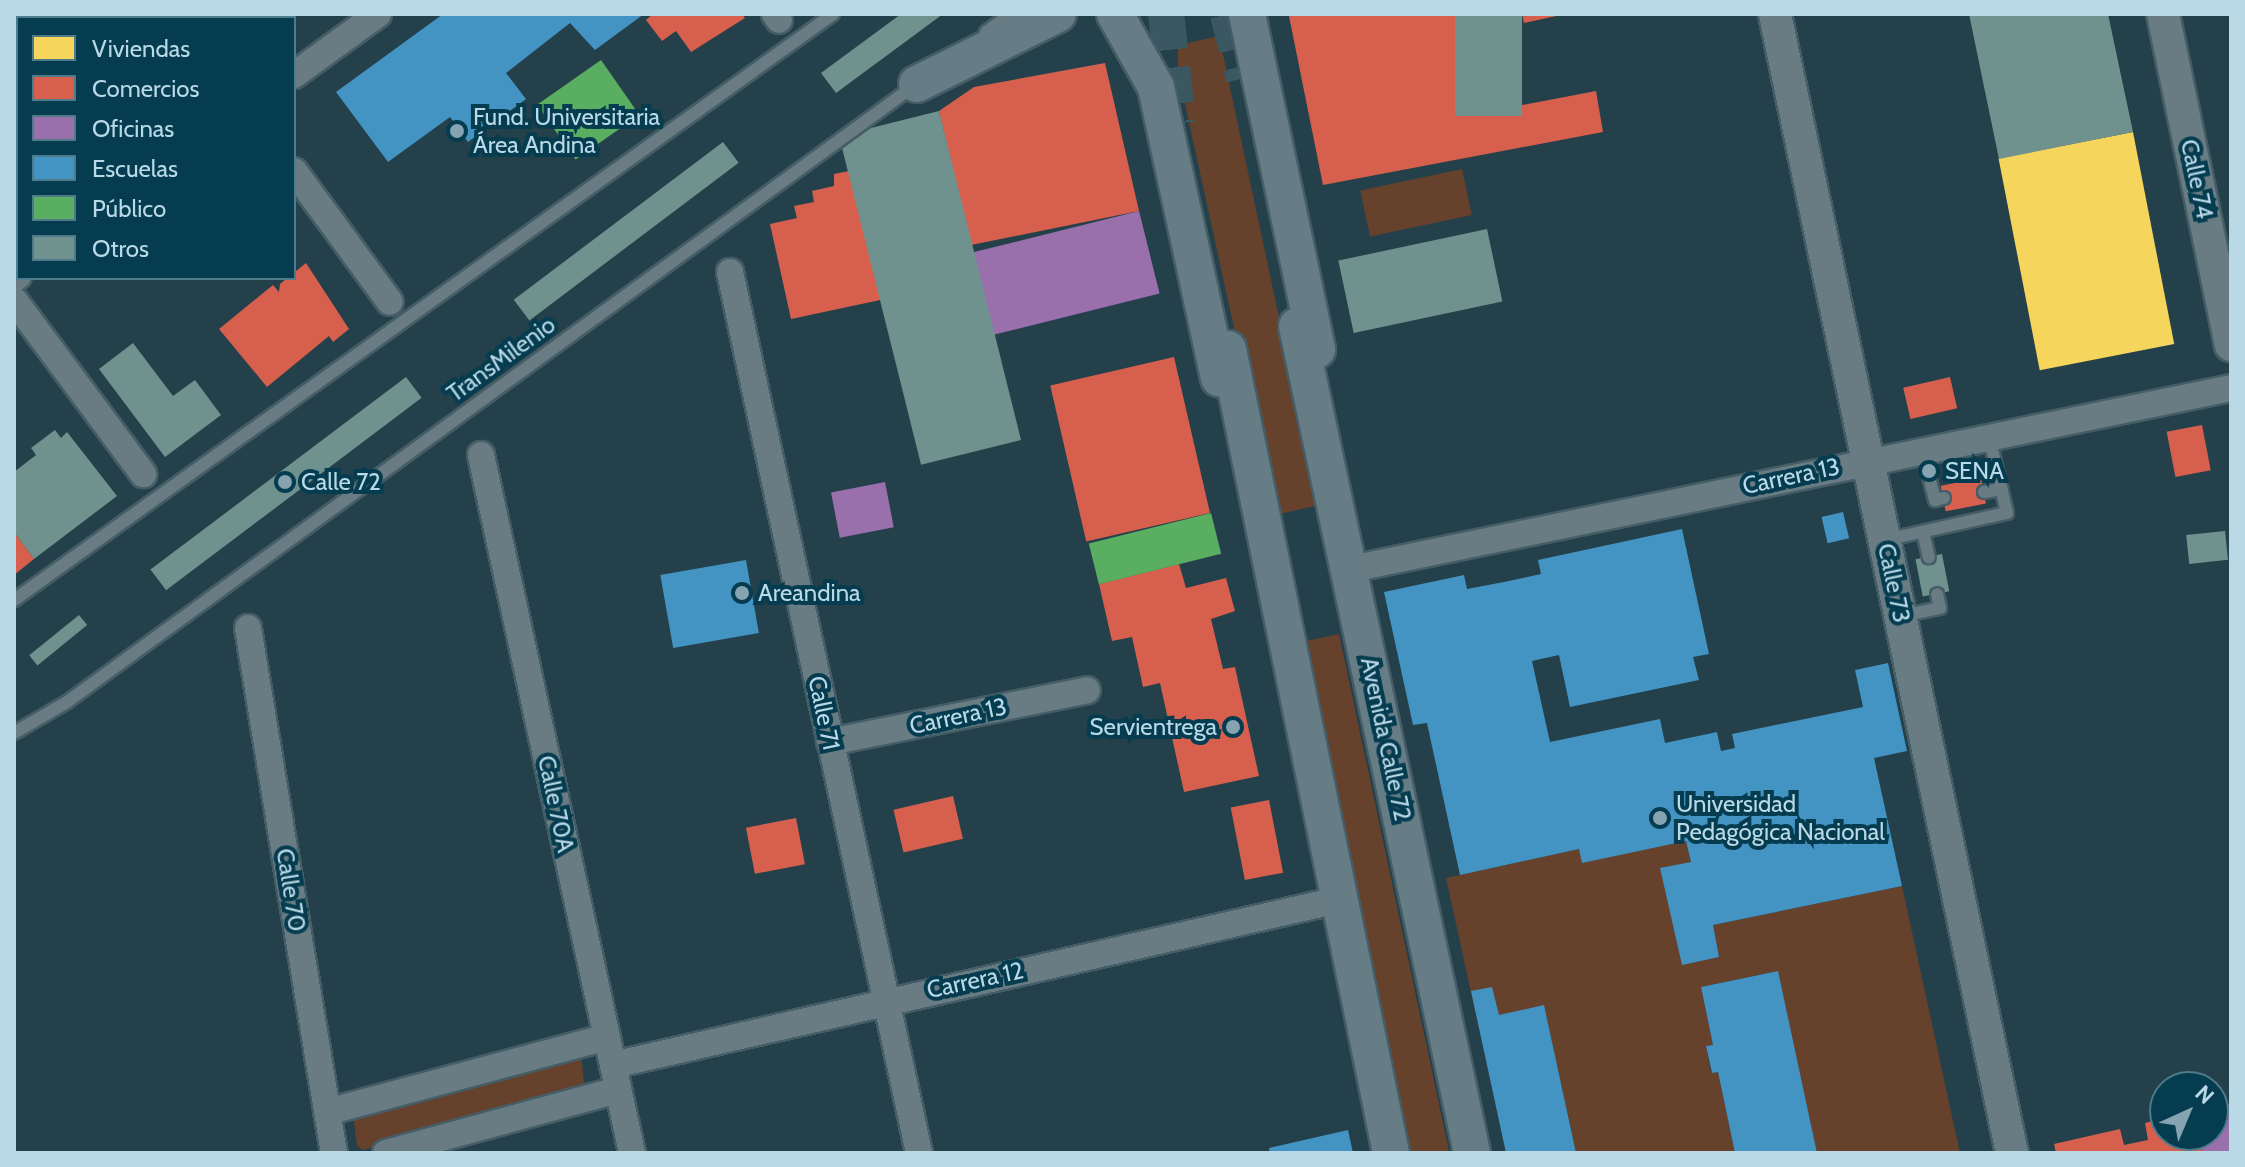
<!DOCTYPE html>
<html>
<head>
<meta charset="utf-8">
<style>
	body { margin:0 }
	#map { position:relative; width:2245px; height:1167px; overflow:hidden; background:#24404a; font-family:Cabin,sans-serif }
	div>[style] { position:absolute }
	.green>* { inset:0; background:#66422d; transform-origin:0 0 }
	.homes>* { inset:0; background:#f6d55c; transform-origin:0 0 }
	.shops>* { inset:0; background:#d6604d; transform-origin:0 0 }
	.offices>* { inset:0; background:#9970ab; transform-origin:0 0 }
	.schools>* { inset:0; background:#4393c3; transform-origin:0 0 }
	.public>* { inset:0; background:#5aae61; transform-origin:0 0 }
	.building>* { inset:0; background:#70928f; transform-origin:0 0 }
	.secondary-tunnel>* { height:36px; margin-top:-18px; transform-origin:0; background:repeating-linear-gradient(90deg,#3a5762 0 36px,transparent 0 54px) }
	.roads { filter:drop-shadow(2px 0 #455d66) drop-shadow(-2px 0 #455d66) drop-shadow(0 2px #455d66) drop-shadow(0 -2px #455d66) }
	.service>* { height:12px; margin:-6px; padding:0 6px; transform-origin:6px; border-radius:6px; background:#697c83 }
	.minor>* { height:26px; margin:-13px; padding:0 13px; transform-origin:13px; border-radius:13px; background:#697c83 }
	.tertiary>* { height:32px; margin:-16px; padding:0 16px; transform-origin:16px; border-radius:16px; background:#697c83 }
	.secondary>* { height:36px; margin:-18px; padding:0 18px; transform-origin:18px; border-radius:18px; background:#677d86 }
	.dots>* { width:22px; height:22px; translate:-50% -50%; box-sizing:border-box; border:4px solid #053c4f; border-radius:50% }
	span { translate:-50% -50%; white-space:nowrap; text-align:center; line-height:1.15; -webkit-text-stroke:8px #053c4f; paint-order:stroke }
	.poi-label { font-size:24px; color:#b9d9e7 }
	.left { translate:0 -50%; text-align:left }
	.right { translate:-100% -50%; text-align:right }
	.street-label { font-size:24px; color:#b9d9e7 }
	.frame { position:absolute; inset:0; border:16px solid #b9d9e7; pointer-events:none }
	.legend { position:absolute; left:16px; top:16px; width:280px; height:264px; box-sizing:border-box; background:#053c4f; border:2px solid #4d7b8c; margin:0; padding:10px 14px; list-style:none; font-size:24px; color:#b9d9e7 }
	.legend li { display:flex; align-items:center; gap:16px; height:40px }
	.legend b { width:40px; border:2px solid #4d7b8c }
	.north { position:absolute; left:2149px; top:1071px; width:80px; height:80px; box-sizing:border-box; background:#053c4f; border:2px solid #4d7b8c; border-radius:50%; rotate:44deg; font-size:22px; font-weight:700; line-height:32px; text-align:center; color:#b9d9e7 }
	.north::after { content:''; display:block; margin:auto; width:28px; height:36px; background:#85a3b0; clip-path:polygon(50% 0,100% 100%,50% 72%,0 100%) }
</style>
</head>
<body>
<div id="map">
	<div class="green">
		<i style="clip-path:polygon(1219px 36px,1319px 505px,1275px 515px,1178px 72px,1178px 45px)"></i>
		<i style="left:1462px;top:169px;width:47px;height:104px;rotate:78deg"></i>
		<i style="left:1339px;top:634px;width:532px;height:42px;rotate:78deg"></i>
		<i style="clip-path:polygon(1686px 841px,1691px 862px,1661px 869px,1682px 964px,1719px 957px,1713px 925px,1902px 886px,1960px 1153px,1817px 1153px,1777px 971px,1701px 987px,1713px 1045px,1706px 1047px,1711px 1073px,1718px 1072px,1735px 1153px,1576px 1153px,1544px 1006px,1477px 1020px,1446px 878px,1579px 849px)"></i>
		<i style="clip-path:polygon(581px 1054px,585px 1090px,363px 1150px,357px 1146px,353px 1114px)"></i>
	</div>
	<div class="homes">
		<i style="left:2133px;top:132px;width:216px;height:137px;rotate:79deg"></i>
	</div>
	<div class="shops">
		<i style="clip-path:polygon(653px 14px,742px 14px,745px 18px,691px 52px,676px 31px,662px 41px,646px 20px)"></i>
		<i style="clip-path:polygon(1302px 14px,1455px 14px,1475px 114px,1596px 91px,1603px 132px,1323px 185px,1289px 16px)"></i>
		<i style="clip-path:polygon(1522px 14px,1561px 14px,1561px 15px,1524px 23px)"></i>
		<i style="clip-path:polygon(1105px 63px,1139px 211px,971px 245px,939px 111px,974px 87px)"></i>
		<i style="clip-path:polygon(854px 170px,885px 299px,791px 319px,770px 224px,797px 218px,794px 206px,814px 202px,812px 191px,834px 186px,834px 174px)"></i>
		<i style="clip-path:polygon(306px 263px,349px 329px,333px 342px,329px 336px,267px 387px,219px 329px,273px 285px,279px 292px,280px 284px)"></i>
		<i style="left:1174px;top:357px;width:160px;height:127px;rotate:77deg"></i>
		<i style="left:1950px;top:377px;width:32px;height:48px;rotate:77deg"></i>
		<i style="left:2202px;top:425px;width:46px;height:36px;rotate:79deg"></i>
		<i style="left:1981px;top:478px;width:26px;height:41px;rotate:79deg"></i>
		<i style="clip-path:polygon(14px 532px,34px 559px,14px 575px)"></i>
		<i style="clip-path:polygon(1179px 564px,1186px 588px,1226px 578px,1235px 611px,1211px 619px,1223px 669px,1235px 667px,1259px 776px,1184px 792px,1160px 683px,1143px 687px,1132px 637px,1112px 641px,1099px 584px)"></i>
		<i style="left:953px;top:796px;width:44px;height:61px;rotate:77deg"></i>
		<i style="left:1269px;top:800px;width:74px;height:39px;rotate:79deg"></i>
		<i style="left:796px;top:818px;width:47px;height:51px;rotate:79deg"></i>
		<i style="clip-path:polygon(2165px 1118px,2165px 1135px,2198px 1135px,2202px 1153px,2056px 1153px,2054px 1144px,2120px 1129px,2124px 1145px,2148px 1140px,2145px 1123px)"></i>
	</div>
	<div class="offices">
		<i style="left:1139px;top:211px;width:85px;height:171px;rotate:76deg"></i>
		<i style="left:885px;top:482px;width:46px;height:55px;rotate:79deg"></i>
		<i style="clip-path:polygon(2231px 1104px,2231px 1153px,2202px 1153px,2198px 1135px,2213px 1135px,2213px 1108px)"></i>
	</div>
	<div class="schools">
		<i style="clip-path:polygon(443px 14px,644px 14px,595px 50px,570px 23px,506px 73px,526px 99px,468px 142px,450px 117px,388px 162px,336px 92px)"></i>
		<i style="clip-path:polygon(14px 200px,18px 205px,14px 228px)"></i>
		<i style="left:1843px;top:512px;width:27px;height:22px;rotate:77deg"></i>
		<i style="clip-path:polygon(1682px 529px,1709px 654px,1693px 657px,1699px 680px,1570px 707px,1559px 655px,1532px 661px,1550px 742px,1660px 719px,1665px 743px,1717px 732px,1721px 751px,1735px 748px,1732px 734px,1863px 707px,1855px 670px,1888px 663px,1907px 751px,1874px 758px,1902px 886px,1713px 925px,1719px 957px,1682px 965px,1660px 868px,1691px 862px,1686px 841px,1582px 863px,1579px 849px,1460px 875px,1427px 723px,1413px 725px,1384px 592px,1464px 575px,1467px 589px,1504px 582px,1541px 574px,1538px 560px)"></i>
		<i style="left:746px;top:560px;width:74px;height:87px;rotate:80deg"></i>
		<i style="clip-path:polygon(1778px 971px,1817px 1153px,1735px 1153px,1718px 1072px,1712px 1073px,1706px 1046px,1713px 1045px,1701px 987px)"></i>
		<i style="clip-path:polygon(1492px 987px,1499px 1015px,1544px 1005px,1576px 1153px,1506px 1153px,1471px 991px)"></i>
		<i style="clip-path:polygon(1348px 1130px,1353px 1153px,1270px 1153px,1269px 1148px)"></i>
	</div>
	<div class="public">
		<i style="left:601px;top:60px;width:67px;height:78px;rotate:55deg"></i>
		<i style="left:1211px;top:513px;width:42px;height:126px;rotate:76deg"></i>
	</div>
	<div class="building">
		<i style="clip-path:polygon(901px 14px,943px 14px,836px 93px,821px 73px)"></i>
		<i style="left:1455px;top:14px;width:67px;height:102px"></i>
		<i style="clip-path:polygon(1969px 14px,2108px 14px,2133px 132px,1999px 159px)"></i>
		<i style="left:939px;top:111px;width:339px;height:103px;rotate:76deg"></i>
		<i style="left:723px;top:142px;width:26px;height:262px;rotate:53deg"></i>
		<i style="left:1487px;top:229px;width:74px;height:152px;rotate:78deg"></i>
		<i style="clip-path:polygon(133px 343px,173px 396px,195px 380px,221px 415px,165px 457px,99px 369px)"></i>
		<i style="left:406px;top:377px;width:26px;height:320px;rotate:53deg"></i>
		<i style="clip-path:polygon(55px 430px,61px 438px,67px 432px,117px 496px,34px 559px,14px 532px,14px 472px,36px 455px,31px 448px)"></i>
		<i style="left:2225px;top:531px;width:29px;height:39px;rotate:84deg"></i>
		<i style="left:1942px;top:554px;width:38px;height:27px;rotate:79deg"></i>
		<i style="left:79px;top:615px;width:13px;height:64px;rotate:51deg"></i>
	</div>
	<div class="secondary-tunnel">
		<i style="left:1166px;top:14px;width:110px;rotate:83.7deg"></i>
		<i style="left:1228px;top:14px;width:66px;rotate:76deg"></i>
	</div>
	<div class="roads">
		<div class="service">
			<i style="left:986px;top:32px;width:31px;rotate:-36deg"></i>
			<i style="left:1922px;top:449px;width:53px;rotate:75.7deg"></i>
			<i style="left:1935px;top:500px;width:9px;rotate:-13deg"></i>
			<i style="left:1984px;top:492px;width:18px;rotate:-9deg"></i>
			<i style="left:1923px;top:532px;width:26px;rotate:77deg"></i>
			<i style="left:1885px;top:540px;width:125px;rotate:-12.5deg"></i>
			<i style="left:2007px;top:513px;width:79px;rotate:-103.2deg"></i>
			<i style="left:14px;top:600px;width:1007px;rotate:-35.58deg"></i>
			<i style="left:1902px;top:616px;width:39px;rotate:-12deg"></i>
			<i style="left:1940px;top:608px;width:14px;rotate:-102deg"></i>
			<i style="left:14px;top:733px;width:61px;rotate:-30.3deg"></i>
			<i style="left:67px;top:702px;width:1047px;rotate:-36.03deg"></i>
		</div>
		<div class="minor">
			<i style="left:181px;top:14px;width:5px;rotate:53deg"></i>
			<i style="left:775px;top:14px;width:7px;rotate:56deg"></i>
			<i style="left:294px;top:75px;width:104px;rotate:-36deg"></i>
			<i style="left:294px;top:171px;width:162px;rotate:53.8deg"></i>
			<i style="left:730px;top:272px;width:901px;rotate:77.89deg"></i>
			<i style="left:14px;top:279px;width:5px;rotate:-37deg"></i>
			<i style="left:14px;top:300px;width:217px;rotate:53.4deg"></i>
			<i style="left:481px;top:455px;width:714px;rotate:77.79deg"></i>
			<i style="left:1351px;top:569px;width:898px;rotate:-11.62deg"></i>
			<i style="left:248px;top:628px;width:532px;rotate:80.7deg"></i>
			<i style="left:830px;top:742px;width:262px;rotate:-11.4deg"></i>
			<i style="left:613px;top:1065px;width:744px;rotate:-12.82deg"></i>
			<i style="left:327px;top:1112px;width:290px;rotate:-15deg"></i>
			<i style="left:386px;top:1153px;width:240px;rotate:-15.2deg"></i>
		</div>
		<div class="tertiary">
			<i style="left:1775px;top:14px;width:1163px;rotate:78.25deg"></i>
			<i style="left:2163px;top:14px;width:338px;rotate:78.4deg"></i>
		</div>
		<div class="secondary">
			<i style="left:1115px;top:14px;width:84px;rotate:60.7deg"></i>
			<i style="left:1156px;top:87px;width:298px;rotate:77.8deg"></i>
			<i style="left:1247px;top:14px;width:343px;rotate:78.2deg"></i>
			<i style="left:917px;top:84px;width:157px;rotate:-26.4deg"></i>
			<i style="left:1297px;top:326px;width:845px;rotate:78.05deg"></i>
			<i style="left:1228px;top:349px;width:820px;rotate:78.54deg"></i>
		</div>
	</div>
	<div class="dots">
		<i style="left:457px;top:131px;background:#85a3b0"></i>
		<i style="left:1929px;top:471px;background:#85a3b0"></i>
		<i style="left:285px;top:482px;background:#85a3b0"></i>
		<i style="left:742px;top:593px;background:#85a3b0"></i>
		<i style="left:1233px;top:727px;background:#85a3b0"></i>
		<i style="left:1660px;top:818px;background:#85a3b0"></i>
	</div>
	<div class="poi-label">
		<span class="left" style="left:473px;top:131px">Fund. Universitaria<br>Área Andina</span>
		<span class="left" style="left:1945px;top:471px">SENA</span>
		<span class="left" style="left:301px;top:482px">Calle 72</span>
		<span class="left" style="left:758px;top:593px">Areandina</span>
		<span class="right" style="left:1217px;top:727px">Servientrega</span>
		<span class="left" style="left:1676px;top:818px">Universidad<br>Pedagógica Nacional</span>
	</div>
	<div class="street-label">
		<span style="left:2197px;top:179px;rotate:78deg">Calle 74</span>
		<span style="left:501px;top:359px;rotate:-36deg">TransMilenio</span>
		<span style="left:1791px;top:476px;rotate:-12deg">Carrera 13</span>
		<span style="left:1894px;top:583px;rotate:78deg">Calle 73</span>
		<span style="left:824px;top:713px;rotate:78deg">Calle 71</span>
		<span style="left:958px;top:716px;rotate:-12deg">Carrera 13</span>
		<span style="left:1386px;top:739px;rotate:78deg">Avenida Calle 72</span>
		<span style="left:556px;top:804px;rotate:78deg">Calle 70A</span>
		<span style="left:291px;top:890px;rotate:81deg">Calle 70</span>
		<span style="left:975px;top:980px;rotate:-12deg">Carrera 12</span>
	</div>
	<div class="frame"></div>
	<ul class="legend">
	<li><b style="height:22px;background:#f6d55c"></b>Viviendas</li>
	<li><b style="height:22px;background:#d6604d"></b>Comercios</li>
	<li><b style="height:22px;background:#9970ab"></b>Oficinas</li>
	<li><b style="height:22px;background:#4393c3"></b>Escuelas</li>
	<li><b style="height:22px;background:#5aae61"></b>Público</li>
	<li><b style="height:22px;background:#70928f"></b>Otros</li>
	</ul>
	<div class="north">N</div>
</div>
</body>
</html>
